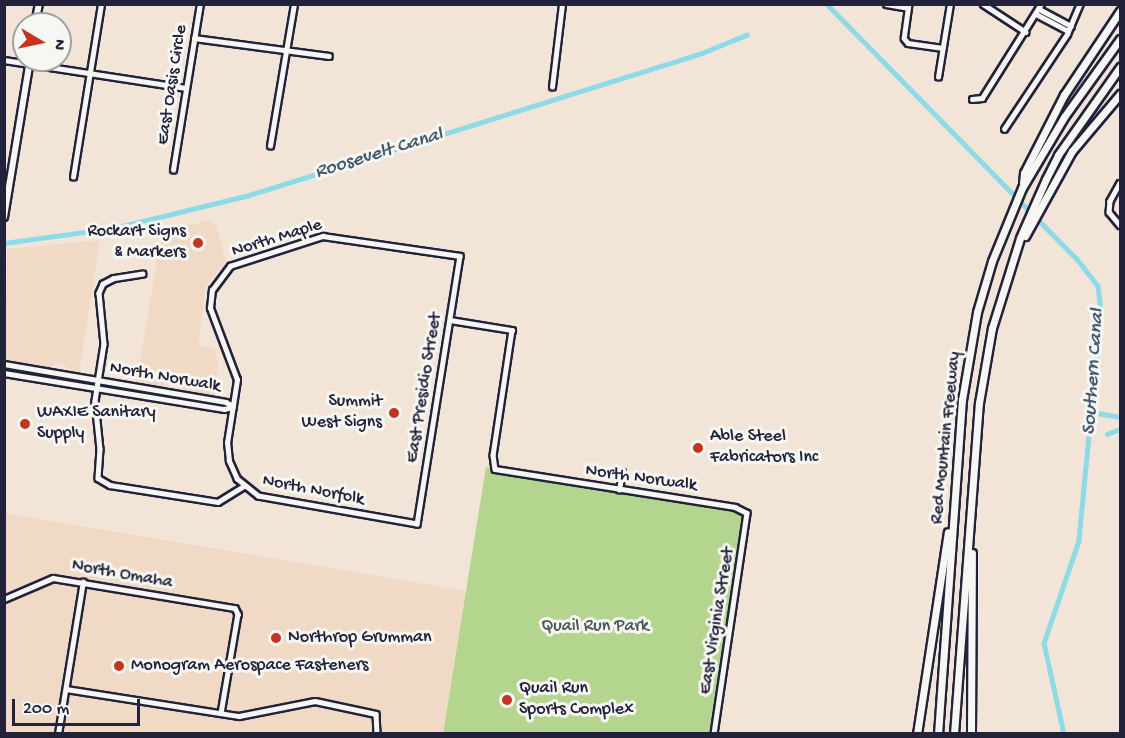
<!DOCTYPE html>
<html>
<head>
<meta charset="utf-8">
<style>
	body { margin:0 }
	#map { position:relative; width:1125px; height:738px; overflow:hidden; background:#f2e5d8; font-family:"Gochi Hand",sans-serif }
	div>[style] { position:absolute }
	.built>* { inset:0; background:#f0d9c5 }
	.green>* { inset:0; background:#b4d58e }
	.canal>* { height:4.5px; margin:-2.25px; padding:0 2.25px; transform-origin:2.25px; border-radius:2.25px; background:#8cdbe8 }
	.roads { filter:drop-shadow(2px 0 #22223b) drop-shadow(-2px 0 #22223b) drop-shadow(0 2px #22223b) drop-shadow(0 -2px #22223b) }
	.minor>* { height:4.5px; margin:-2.25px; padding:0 2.25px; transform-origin:2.25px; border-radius:2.25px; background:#f6f6f2 }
	.major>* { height:6px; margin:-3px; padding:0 3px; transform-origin:3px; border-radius:3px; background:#f6f6f2 }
	.highway>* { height:7px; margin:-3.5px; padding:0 3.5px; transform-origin:3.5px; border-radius:3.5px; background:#f6f6f2 }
	.dots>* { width:16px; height:16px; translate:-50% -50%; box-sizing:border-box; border:3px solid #f6f6f2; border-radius:50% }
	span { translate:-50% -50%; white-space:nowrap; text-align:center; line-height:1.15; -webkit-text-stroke:6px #f6f6f2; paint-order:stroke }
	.street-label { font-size:18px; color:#22223b }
	.poi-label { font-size:18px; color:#22223b }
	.right { translate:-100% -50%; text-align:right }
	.left { translate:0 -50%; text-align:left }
	.park-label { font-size:18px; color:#4e5854 }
	.water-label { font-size:20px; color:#425a6f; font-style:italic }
	.frame { position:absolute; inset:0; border:6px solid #22223b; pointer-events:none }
	.north { position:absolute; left:12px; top:12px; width:60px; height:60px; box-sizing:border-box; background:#f6f6f2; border:2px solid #a1a1a9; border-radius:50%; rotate:99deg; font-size:16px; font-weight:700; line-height:24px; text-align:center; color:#22223b }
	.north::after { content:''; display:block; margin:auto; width:21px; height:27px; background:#c8321e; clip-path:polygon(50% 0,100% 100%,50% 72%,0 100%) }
	.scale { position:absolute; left:12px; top:699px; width:128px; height:27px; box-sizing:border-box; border:3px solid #22223b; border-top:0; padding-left:8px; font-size:18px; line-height:21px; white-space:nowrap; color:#22223b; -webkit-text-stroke:4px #f6f6f2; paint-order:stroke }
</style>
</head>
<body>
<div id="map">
	<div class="built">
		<i style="clip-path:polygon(210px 220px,216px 226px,226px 261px,206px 286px,198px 345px,215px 348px,218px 365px,214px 397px,187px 393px,172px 383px,162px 388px,136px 383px,162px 232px)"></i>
		<i style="clip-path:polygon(100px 240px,79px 374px,59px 363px,46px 369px,5px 362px,7px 249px)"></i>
		<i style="clip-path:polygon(4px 513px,466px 591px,443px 733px,5px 733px)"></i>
	</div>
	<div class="green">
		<i style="clip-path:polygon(486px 467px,735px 507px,747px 513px,714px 733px,443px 734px)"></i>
	</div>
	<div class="canal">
		<i style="left:827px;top:4px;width:357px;rotate:45.6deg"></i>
		<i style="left:1077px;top:259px;width:34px;rotate:52deg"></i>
		<i style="left:1098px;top:286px;width:25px;rotate:83deg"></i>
		<i style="left:1101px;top:311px;width:231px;rotate:95.5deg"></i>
		<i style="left:1079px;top:541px;width:108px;rotate:108.9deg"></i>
		<i style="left:1044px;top:643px;width:93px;rotate:77.6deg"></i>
		<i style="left:4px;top:243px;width:111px;rotate:-7.8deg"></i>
		<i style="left:114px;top:228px;width:139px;rotate:-13.7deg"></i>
		<i style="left:249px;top:195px;width:475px;rotate:-17.4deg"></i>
		<i style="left:702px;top:53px;width:48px;rotate:-22.2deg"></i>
		<i style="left:1092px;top:412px;width:28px;rotate:10deg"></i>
		<i style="left:1107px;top:434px;width:14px;rotate:-21deg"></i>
	</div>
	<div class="roads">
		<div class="minor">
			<i style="left:886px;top:4px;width:22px;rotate:10deg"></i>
			<i style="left:909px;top:4px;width:34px;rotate:98deg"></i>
			<i style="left:904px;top:38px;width:6px;rotate:51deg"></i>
			<i style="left:908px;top:43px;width:35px;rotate:8deg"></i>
			<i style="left:983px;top:4px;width:51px;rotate:33.1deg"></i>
			<i style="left:1041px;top:10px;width:34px;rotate:28deg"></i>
			<i style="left:1038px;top:15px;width:34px;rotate:28deg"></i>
			<i style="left:194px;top:38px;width:136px;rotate:7.6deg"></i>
			<i style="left:4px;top:60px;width:184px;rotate:8.7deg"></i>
			<i style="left:938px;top:77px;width:74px;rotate:-80.7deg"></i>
			<i style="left:552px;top:87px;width:84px;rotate:-83.1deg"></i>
			<i style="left:972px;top:99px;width:10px;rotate:-6deg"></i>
			<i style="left:982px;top:98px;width:111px;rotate:-57.9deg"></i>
			<i style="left:1004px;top:129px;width:114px;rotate:-56.4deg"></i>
			<i style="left:1067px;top:34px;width:33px;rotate:-67deg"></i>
			<i style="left:270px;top:146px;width:144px;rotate:-80.4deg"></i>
			<i style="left:173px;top:170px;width:168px;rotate:-80.8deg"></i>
			<i style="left:73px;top:177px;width:175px;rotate:-80.8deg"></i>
			<i style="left:1120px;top:183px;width:21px;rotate:119deg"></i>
			<i style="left:1110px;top:201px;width:11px;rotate:95deg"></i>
			<i style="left:1109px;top:212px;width:17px;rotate:50deg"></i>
			<i style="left:323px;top:236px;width:138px;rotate:8.3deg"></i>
			<i style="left:460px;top:256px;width:271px;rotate:99.1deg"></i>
			<i style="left:417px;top:524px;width:161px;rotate:-170deg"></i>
			<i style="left:258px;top:496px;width:27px;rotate:-141deg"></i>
			<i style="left:237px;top:479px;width:20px;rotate:-114deg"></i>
			<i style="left:229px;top:461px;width:18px;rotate:-96deg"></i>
			<i style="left:227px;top:443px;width:64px;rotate:-81deg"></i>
			<i style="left:237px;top:380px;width:77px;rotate:-110.6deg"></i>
			<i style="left:210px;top:308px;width:18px;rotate:-84deg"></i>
			<i style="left:212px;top:290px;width:30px;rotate:-53deg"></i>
			<i style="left:230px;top:266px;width:98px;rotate:-17.9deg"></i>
			<i style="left:143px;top:274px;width:30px;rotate:171deg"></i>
			<i style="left:113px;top:279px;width:11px;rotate:153deg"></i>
			<i style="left:103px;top:284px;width:10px;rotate:114deg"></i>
			<i style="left:99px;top:293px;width:51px;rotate:84.4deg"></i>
			<i style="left:104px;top:344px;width:58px;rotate:99deg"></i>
			<i style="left:95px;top:401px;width:48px;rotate:84.1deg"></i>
			<i style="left:100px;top:449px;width:29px;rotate:94deg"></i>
			<i style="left:98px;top:478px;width:14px;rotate:30deg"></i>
			<i style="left:110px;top:485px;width:109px;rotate:8.9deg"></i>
			<i style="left:218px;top:502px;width:31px;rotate:-32deg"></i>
			<i style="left:450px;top:320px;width:63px;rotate:9.2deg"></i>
			<i style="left:512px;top:330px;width:126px;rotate:98.6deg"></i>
			<i style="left:493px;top:455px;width:14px;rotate:82deg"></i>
			<i style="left:495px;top:469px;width:243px;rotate:9deg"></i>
			<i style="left:735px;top:507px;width:13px;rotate:27deg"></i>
			<i style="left:747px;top:513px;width:223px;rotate:98.5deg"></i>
			<i style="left:4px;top:364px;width:225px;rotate:9.7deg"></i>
			<i style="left:226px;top:402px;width:8px;rotate:30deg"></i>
			<i style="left:4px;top:373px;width:223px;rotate:9.3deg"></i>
			<i style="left:224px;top:409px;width:9px;rotate:-13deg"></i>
			<i style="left:619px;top:490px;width:18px;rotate:-81deg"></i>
			<i style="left:4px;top:599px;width:53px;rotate:-23.2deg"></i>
			<i style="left:53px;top:578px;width:184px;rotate:9.4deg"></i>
			<i style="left:235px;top:608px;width:7px;rotate:63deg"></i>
			<i style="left:238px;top:614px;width:100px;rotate:99.7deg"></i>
			<i style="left:66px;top:689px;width:175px;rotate:8.9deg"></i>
			<i style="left:239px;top:716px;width:77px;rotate:-11.2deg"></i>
			<i style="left:315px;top:701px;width:62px;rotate:12deg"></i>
			<i style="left:376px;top:714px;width:20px;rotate:87deg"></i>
			<i style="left:58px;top:734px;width:154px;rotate:-80.7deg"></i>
		</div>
		<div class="major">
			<i style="left:35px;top:24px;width:20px;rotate:-79deg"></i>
			<i style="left:4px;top:217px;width:159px;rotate:-80.6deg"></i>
		</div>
		<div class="highway">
			<i style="left:1023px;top:183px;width:10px;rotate:-84deg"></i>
			<i style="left:1024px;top:173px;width:88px;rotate:-62.9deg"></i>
			<i style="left:1064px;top:95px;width:101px;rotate:-56.3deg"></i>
			<i style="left:1025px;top:236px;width:97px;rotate:-61.1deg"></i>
			<i style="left:1072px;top:151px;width:75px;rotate:-49.9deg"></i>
			<i style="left:917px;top:734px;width:204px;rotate:-81.3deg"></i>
			<i style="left:938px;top:734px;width:335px;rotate:-85.9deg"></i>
			<i style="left:962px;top:400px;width:89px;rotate:-80.3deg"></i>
			<i style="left:977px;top:312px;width:53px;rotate:-73.6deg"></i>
			<i style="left:992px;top:261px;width:79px;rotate:-67.7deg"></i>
			<i style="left:1022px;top:188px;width:82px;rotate:-59.4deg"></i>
			<i style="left:1064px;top:117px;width:96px;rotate:-54.3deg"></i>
			<i style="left:954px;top:734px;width:332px;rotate:-85.7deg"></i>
			<i style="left:979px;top:403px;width:76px;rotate:-80.2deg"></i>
			<i style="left:992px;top:328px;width:94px;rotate:-72.7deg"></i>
			<i style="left:1020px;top:238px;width:64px;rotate:-66.2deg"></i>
			<i style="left:1046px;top:179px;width:27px;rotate:-63deg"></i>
			<i style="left:1058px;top:155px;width:108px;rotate:-54.8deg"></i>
			<i style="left:971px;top:734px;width:181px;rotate:-89.7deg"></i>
		</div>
	</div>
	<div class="dots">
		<i style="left:198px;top:243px;background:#c8321e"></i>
		<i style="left:394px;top:413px;background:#c8321e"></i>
		<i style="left:25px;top:424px;background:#c8321e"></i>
		<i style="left:698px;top:448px;background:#c8321e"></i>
		<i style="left:276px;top:638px;background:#c8321e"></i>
		<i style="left:119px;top:666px;background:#c8321e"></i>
		<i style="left:507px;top:700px;background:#c8321e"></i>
	</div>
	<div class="street-label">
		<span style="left:173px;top:85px;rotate:-81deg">East Oasis Circle</span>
		<span style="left:277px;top:239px;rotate:-17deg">North Maple</span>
		<span style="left:165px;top:378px;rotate:10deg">North Norwalk</span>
		<span style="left:425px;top:388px;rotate:-81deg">East Presidio Street</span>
		<span style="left:947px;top:438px;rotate:-84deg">Red Mountain Freeway</span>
		<span style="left:641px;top:479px;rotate:8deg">North Norwalk</span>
		<span style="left:313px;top:491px;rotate:11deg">North Norfolk</span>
		<span style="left:122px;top:575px;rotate:10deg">North Omaha</span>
		<span style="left:718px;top:621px;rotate:-81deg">East Virginia Street</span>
	</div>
	<div class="poi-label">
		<span class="right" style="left:186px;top:243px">Rockart Signs<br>&amp; Markers</span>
		<span class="right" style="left:382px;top:413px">Summit<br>West Signs</span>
		<span class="left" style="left:37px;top:424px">WAXIE Sanitary<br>Supply</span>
		<span class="left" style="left:710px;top:448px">Able Steel<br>Fabricators Inc</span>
		<span class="left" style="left:288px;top:638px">Northrop Grumman</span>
		<span class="left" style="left:131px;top:666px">Monogram Aerospace Fasteners</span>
		<span class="left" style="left:519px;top:700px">Quail Run<br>Sports Complex</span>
	</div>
	<div class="park-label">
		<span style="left:595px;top:627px">Quail Run Park</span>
	</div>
	<div class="water-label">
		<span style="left:379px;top:154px;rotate:-17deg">Roosevelt Canal</span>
		<span style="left:1094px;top:372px;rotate:-86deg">Southern Canal</span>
	</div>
	<div class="frame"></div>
	<div class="north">N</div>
	<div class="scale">200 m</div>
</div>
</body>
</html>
